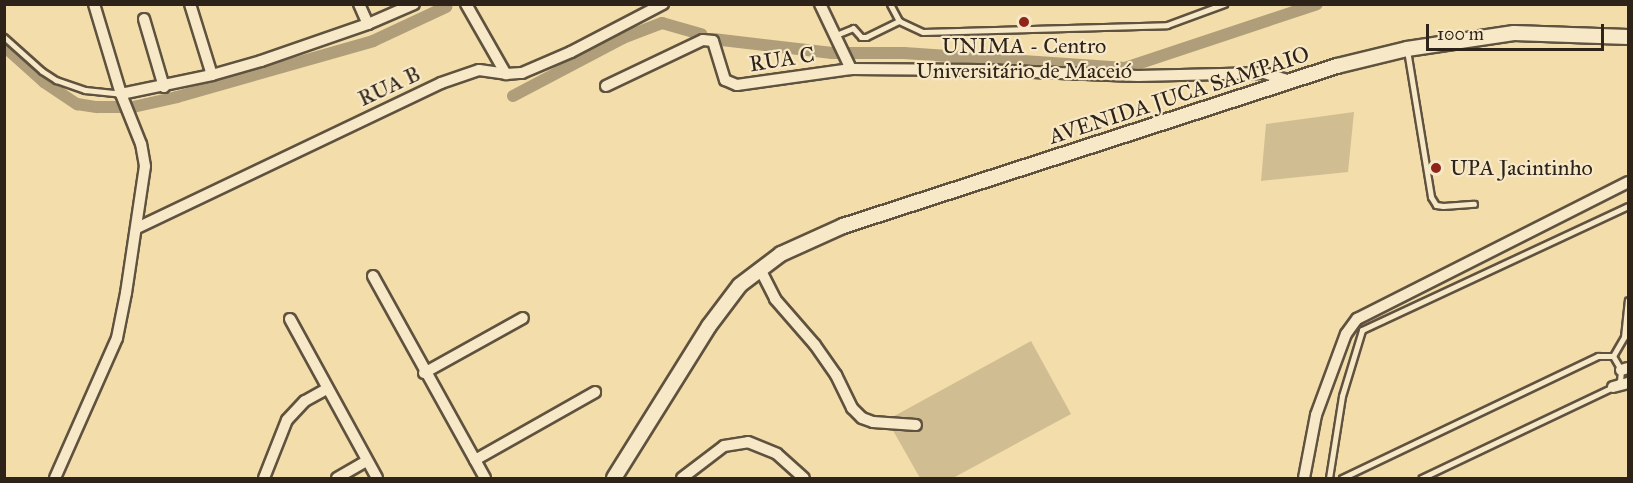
<!DOCTYPE html>
<html>
<head>
<meta charset="utf-8">
<style>
	body { margin:0 }
	#map { position:relative; width:1633px; height:483px; overflow:hidden; background:#f2ddab; font-family:"IM FELL Great Primer",serif }
	div>[style] { position:absolute }
	.green>* { inset:0; background:#d1bd92 }
	.canal>* { height:12px; margin:-6px; padding:0 6px; transform-origin:6px; border-radius:6px; background:#af9e79 }
	.roads { filter:drop-shadow(2px 0 #5f523e) drop-shadow(-2px 0 #5f523e) drop-shadow(0 2px #5f523e) drop-shadow(0 -2px #5f523e) }
	.service>* { height:5px; margin:-2.5px; padding:0 2.5px; transform-origin:2.5px; border-radius:2.5px; background:#f7e9c8 }
	.minor>* { height:10px; margin:-5px; padding:0 5px; transform-origin:5px; border-radius:5px; background:#f7e9c8 }
	.secondary>* { height:14px; margin:-7px; padding:0 7px; transform-origin:7px; border-radius:7px; background:#f7e9c8 }
	.dots>* { width:16px; height:16px; translate:-50% -50%; box-sizing:border-box; border:3px solid #f7e9c8; border-radius:50% }
	span { translate:-50% -50%; white-space:nowrap; text-align:center; line-height:1.15; -webkit-text-stroke:4.5px #f7e9c8; paint-order:stroke }
	.poi-label { font-size:22px; color:#2e2319 }
	.left { translate:0 -50%; text-align:left }
	.street-label { font-size:22px; color:#2e2319 }
	.frame { position:absolute; inset:0; border:6px solid #2e2319; pointer-events:none }
	.scale { position:absolute; left:1426px; top:24px; width:178px; height:27px; box-sizing:border-box; border:3px solid #2e2319; border-top:0; padding-left:8px; font-size:18px; line-height:21px; white-space:nowrap; color:#2e2319; -webkit-text-stroke:4px #f7e9c8; paint-order:stroke }
</style>
</head>
<body>
<div id="map">
	<div class="green">
		<i style="clip-path:polygon(1354px 112px,1348px 172px,1261px 181px,1266px 124px)"></i>
		<i style="clip-path:polygon(1031px 341px,1071px 414px,953px 478px,920px 478px,887px 420px)"></i>
	</div>
	<div class="canal">
		<i style="left:713px;top:39px;width:120px;rotate:6.7deg"></i>
		<i style="left:832px;top:53px;width:72px"></i>
		<i style="left:904px;top:53px;width:222px;rotate:3.9deg"></i>
		<i style="left:1125px;top:68px;width:202px;rotate:-18.4deg"></i>
		<i style="left:4px;top:46px;width:54px;rotate:42deg"></i>
		<i style="left:44px;top:82px;width:40px;rotate:34deg"></i>
		<i style="left:77px;top:104px;width:20px;rotate:9deg"></i>
		<i style="left:97px;top:107px;width:36px"></i>
		<i style="left:133px;top:107px;width:45px;rotate:-12.8deg"></i>
		<i style="left:177px;top:97px;width:204px;rotate:-15.9deg"></i>
		<i style="left:373px;top:41px;width:81px;rotate:-25deg"></i>
		<i style="left:513px;top:96px;width:124px;rotate:-27.8deg"></i>
		<i style="left:623px;top:38px;width:42px;rotate:-21deg"></i>
		<i style="left:662px;top:23px;width:41px;rotate:15.8deg"></i>
	</div>
	<div class="roads">
		<div class="service">
			<i style="left:890px;top:4px;width:19px;rotate:62deg"></i>
			<i style="left:899px;top:21px;width:26px;rotate:25deg"></i>
			<i style="left:923px;top:32px;width:244px;rotate:-1.6deg"></i>
			<i style="left:1167px;top:25px;width:61px;rotate:-20.2deg"></i>
			<i style="left:836px;top:35px;width:18px;rotate:-22deg"></i>
			<i style="left:853px;top:28px;width:12px;rotate:48deg"></i>
			<i style="left:861px;top:37px;width:5px"></i>
			<i style="left:866px;top:37px;width:37px;rotate:-26deg"></i>
			<i style="left:4px;top:37px;width:51px;rotate:41.8deg"></i>
			<i style="left:42px;top:71px;width:17px;rotate:33deg"></i>
			<i style="left:56px;top:80px;width:31px;rotate:19deg"></i>
			<i style="left:85px;top:90px;width:36px;rotate:6deg"></i>
			<i style="left:1407px;top:50px;width:149px;rotate:80.7deg"></i>
			<i style="left:1431px;top:197px;width:9px;rotate:58deg"></i>
			<i style="left:1436px;top:205px;width:7px;rotate:8deg"></i>
			<i style="left:1443px;top:206px;width:31px;rotate:-4deg"></i>
			<i style="left:1613px;top:356px;width:22px;rotate:-60deg"></i>
			<i style="left:1624px;top:337px;width:37px;rotate:-84deg"></i>
			<i style="left:1329px;top:478px;width:83px;rotate:-81deg"></i>
			<i style="left:1342px;top:396px;width:69px;rotate:-73.1deg"></i>
			<i style="left:1362px;top:330px;width:293px;rotate:-25deg"></i>
			<i style="left:1342px;top:478px;width:284px;rotate:-25.5deg"></i>
			<i style="left:1598px;top:356px;width:15px"></i>
			<i style="left:1613px;top:356px;width:16px;rotate:60deg"></i>
			<i style="left:1621px;top:370px;width:11px;rotate:95deg"></i>
			<i style="left:1620px;top:381px;width:9px;rotate:139deg"></i>
			<i style="left:1613px;top:387px;width:212px;rotate:154.6deg"></i>
		</div>
		<div class="minor">
			<i style="left:190px;top:4px;width:74px;rotate:72.8deg"></i>
			<i style="left:359px;top:4px;width:22px;rotate:66deg"></i>
			<i style="left:466px;top:4px;width:81px;rotate:60.3deg"></i>
			<i style="left:820px;top:4px;width:72px;rotate:64.5deg"></i>
			<i style="left:144px;top:19px;width:71px;rotate:73.6deg"></i>
			<i style="left:606px;top:86px;width:107px;rotate:-25.4deg"></i>
			<i style="left:703px;top:40px;width:10px;rotate:6deg"></i>
			<i style="left:713px;top:41px;width:41px;rotate:72.9deg"></i>
			<i style="left:725px;top:80px;width:13px;rotate:23deg"></i>
			<i style="left:737px;top:85px;width:115px;rotate:-8deg"></i>
			<i style="left:851px;top:69px;width:130px;rotate:0.4deg"></i>
			<i style="left:981px;top:70px;width:157px;rotate:2.2deg"></i>
			<i style="left:1138px;top:76px;width:126px;rotate:-1.4deg"></i>
			<i style="left:1264px;top:73px;width:27px;rotate:17deg"></i>
			<i style="left:121px;top:94px;width:93px;rotate:-11.8deg"></i>
			<i style="left:212px;top:75px;width:51px;rotate:-15.9deg"></i>
			<i style="left:261px;top:61px;width:113px;rotate:-19.1deg"></i>
			<i style="left:368px;top:24px;width:50px;rotate:-23.5deg"></i>
			<i style="left:137px;top:228px;width:337px;rotate:-25.5deg"></i>
			<i style="left:441px;top:83px;width:40px;rotate:-18.9deg"></i>
			<i style="left:479px;top:70px;width:27px;rotate:8deg"></i>
			<i style="left:506px;top:74px;width:16px;rotate:-4deg"></i>
			<i style="left:522px;top:73px;width:53px;rotate:-23.2deg"></i>
			<i style="left:571px;top:52px;width:104px;rotate:-27.6deg"></i>
			<i style="left:760px;top:269px;width:34px;rotate:63deg"></i>
			<i style="left:775px;top:299px;width:61px;rotate:49deg"></i>
			<i style="left:815px;top:345px;width:37px;rotate:55deg"></i>
			<i style="left:836px;top:375px;width:37px;rotate:64deg"></i>
			<i style="left:852px;top:408px;width:14px;rotate:45deg"></i>
			<i style="left:862px;top:418px;width:12px;rotate:20deg"></i>
			<i style="left:873px;top:422px;width:43px;rotate:4deg"></i>
			<i style="left:373px;top:276px;width:231px;rotate:61deg"></i>
			<i style="left:290px;top:319px;width:181px;rotate:61.3deg"></i>
			<i style="left:1621px;top:370px;width:7px;rotate:-16deg"></i>
			<i style="left:424px;top:373px;width:113px;rotate:-29.1deg"></i>
			<i style="left:1613px;top:387px;width:16px;rotate:-15deg"></i>
			<i style="left:475px;top:460px;width:138px;rotate:-29.5deg"></i>
			<i style="left:55px;top:478px;width:153px;rotate:-66.1deg"></i>
			<i style="left:117px;top:338px;width:46px;rotate:-78.7deg"></i>
			<i style="left:126px;top:293px;width:128px;rotate:-81.5deg"></i>
			<i style="left:145px;top:166px;width:22px;rotate:-100deg"></i>
			<i style="left:141px;top:144px;width:54px;rotate:-111.8deg"></i>
			<i style="left:121px;top:94px;width:94px;rotate:-106.7deg"></i>
			<i style="left:264px;top:478px;width:62px;rotate:-68.4deg"></i>
			<i style="left:287px;top:420px;width:26px;rotate:-47deg"></i>
			<i style="left:305px;top:401px;width:25px;rotate:-29deg"></i>
			<i style="left:337px;top:478px;width:34px;rotate:-30deg"></i>
			<i style="left:682px;top:478px;width:53px;rotate:-37.3deg"></i>
			<i style="left:724px;top:446px;width:24px;rotate:-9deg"></i>
			<i style="left:748px;top:442px;width:31px;rotate:22deg"></i>
			<i style="left:777px;top:454px;width:36px;rotate:42deg"></i>
			<i style="left:1304px;top:478px;width:64px;rotate:-79.2deg"></i>
			<i style="left:1316px;top:415px;width:86px;rotate:-69.7deg"></i>
			<i style="left:1346px;top:334px;width:19px;rotate:-54deg"></i>
			<i style="left:1357px;top:319px;width:304px;rotate:-26.8deg"></i>
		</div>
		<div class="secondary">
			<i style="left:614px;top:478px;width:179px;rotate:-58deg"></i>
			<i style="left:709px;top:326px;width:51px;rotate:-52.9deg"></i>
			<i style="left:740px;top:285px;width:51px;rotate:-37.1deg"></i>
			<i style="left:781px;top:254px;width:68px;rotate:-24.3deg"></i>
			<i style="left:843px;top:226px;width:519px;rotate:-17.95deg"></i>
			<i style="left:1337px;top:66px;width:72px;rotate:-13.7deg"></i>
			<i style="left:1407px;top:49px;width:108px;rotate:-8.5deg"></i>
			<i style="left:1514px;top:33px;width:114px;rotate:2deg"></i>
		</div>
	</div>
	<div class="dots">
		<i style="left:1024px;top:22px;background:#8f2418"></i>
		<i style="left:1436px;top:168px;background:#8f2418"></i>
	</div>
	<div class="poi-label">
		<span style="left:1024px;top:58px">UNIMA - Centro<br>Universitário de Maceió</span>
		<span class="left" style="left:1450px;top:168px">UPA Jacintinho</span>
	</div>
	<div class="street-label">
		<span style="left:782px;top:59px;rotate:-9deg">RUA C</span>
		<span style="left:389px;top:86px;rotate:-25deg">RUA B</span>
		<span style="left:1179px;top:95px;rotate:-18deg">AVENIDA JUCA SAMPAIO</span>
	</div>
	<div class="frame"></div>
	<div class="scale">100 m</div>
</div>
</body>
</html>
